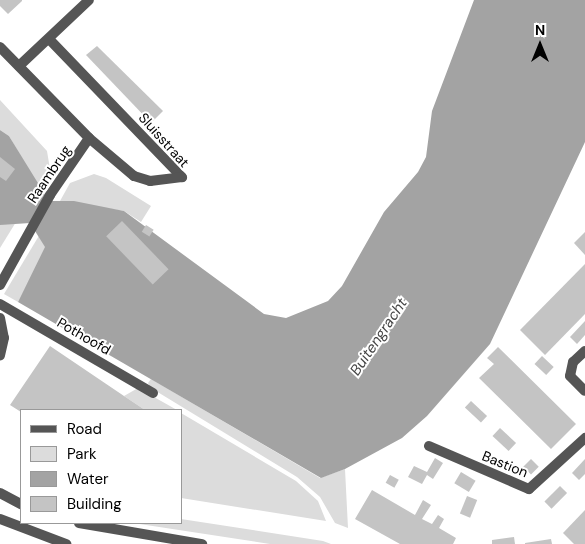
<!DOCTYPE html>
<html>
<head>
<meta charset="utf-8">
<style>
	body { margin:0 }
	#map { position:relative; width:585px; height:544px; overflow:hidden; background:#fff; font-family:"DM Sans",sans-serif }
	div>[style] { position:absolute }
	.green>* { inset:0; background:#dcdcdc }
	.water>* { inset:0; background:#a3a3a3 }
	.building>* { inset:0; background:#c4c4c4; transform-origin:0 0 }
	.minor>* { height:10px; margin:-5px; padding:0 5px; transform-origin:5px; border-radius:5px; background:#555 }
	.tertiary>* { height:10px; margin:-5px; padding:0 5px; transform-origin:5px; border-radius:5px; background:#555 }
	span { translate:-50% -50%; white-space:nowrap; text-align:center; line-height:1.15; -webkit-text-stroke:4px #fff; paint-order:stroke }
	.street-label { font-size:14px; color:#000 }
	.water-label { font-size:15px; color:#444; font-style:italic }
	.legend { position:absolute; left:20px; top:409px; width:162px; height:115px; box-sizing:border-box; background:#fff; border:1px solid #999; margin:0; padding:6px 9px; list-style:none; font-size:15px; color:#000 }
	.legend li { display:flex; align-items:center; gap:10px; height:25px }
	.legend b { width:25px; border:1px solid #999 }
	.north { position:absolute; left:515px; top:20px; width:50px; height:50px; -webkit-text-stroke:4px #fff; paint-order:stroke; rotate:0deg; font-size:14px; font-weight:700; line-height:20px; text-align:center; color:#000 }
	.north::after { content:''; display:block; margin:auto; width:18px; height:22px; background:#000; clip-path:polygon(50% 0,100% 100%,50% 72%,0 100%) }
</style>
</head>
<body>
<div id="map">
	<div class="green">
		<i style="clip-path:polygon(0 100px,47px 151px,50px 169px,38px 185px,9px 136px,0 130px)"></i>
		<i style="clip-path:polygon(94px 174px,106px 178px,151px 206px,141px 222px,124px 211px,60px 201px,70px 183px)"></i>
		<i style="clip-path:polygon(6px 222px,16px 222px,0 248px,0 225px)"></i>
		<i style="clip-path:polygon(40px 234px,46px 248px,18px 302px,4px 294px)"></i>
		<i style="clip-path:polygon(151px 379px,320px 478px,345px 469px,348px 528px,335px 523px,320px 497px,297px 477px,151px 388px,148px 383px)"></i>
		<i style="clip-path:polygon(138px 388px,177px 410px,145px 410px,124px 396px)"></i>
		<i style="clip-path:polygon(181px 413px,296px 481px,318px 501px,326px 521px,181px 498px)"></i>
		<i style="clip-path:polygon(181px 519px,323px 541px,331px 544px,270px 544px,133px 523px,181px 523px)"></i>
	</div>
	<div class="water">
		<i style="clip-path:polygon(474px 0,585px 0,585px 142px,490px 344px,427px 416px,402px 438px,345px 469px,321px 478px,18px 302px,45px 247px,30px 223px,0 225px,0 130px,9px 136px,49px 201px,74px 201px,124px 211px,264px 314px,286px 318px,328px 301px,342px 286px,384px 212px,418px 172px,426px 157px,432px 111px)"></i>
	</div>
	<div class="building">
		<i style="clip-path:polygon(0 0,22px 0,22px 1px,8px 14px,0 6px)"></i>
		<i style="clip-path:polygon(97px 46px,163px 111px,151px 123px,86px 55px)"></i>
		<i style="clip-path:polygon(0 157px,15px 169px,6px 181px,0 177px)"></i>
		<i style="left:122px;top:221px;width:67px;height:22px;rotate:46deg"></i>
		<i style="left:146px;top:225px;width:9px;height:8px;rotate:32deg"></i>
		<i style="clip-path:polygon(585px 232px,585px 255px,574px 243px)"></i>
		<i style="clip-path:polygon(585px 264px,585px 314px,545px 355px,520px 330px)"></i>
		<i style="clip-path:polygon(585px 321px,585px 335px,577px 344px,570px 337px)"></i>
		<i style="clip-path:polygon(50px 346px,124px 396px,145px 410px,21px 412px,10px 405px)"></i>
		<i style="clip-path:polygon(498px 347px,576px 424px,551px 449px,479px 378px,494px 364px,487px 358px)"></i>
		<i style="left:542px;top:356px;width:16px;height:11px;rotate:43deg"></i>
		<i style="left:471px;top:401px;width:22px;height:9px;rotate:43deg"></i>
		<i style="left:500px;top:428px;width:22px;height:11px;rotate:43deg"></i>
		<i style="clip-path:polygon(435px 458px,443px 463px,433px 479px,427px 475px,422px 484px,408px 477px,414px 466px,427px 472px)"></i>
		<i style="left:531px;top:459px;width:11px;height:11px;rotate:45deg"></i>
		<i style="clip-path:polygon(585px 459px,585px 474px,579px 480px,572px 473px)"></i>
		<i style="left:461px;top:472px;width:17px;height:13px;rotate:31deg"></i>
		<i style="left:390px;top:475px;width:10px;height:9px;rotate:29deg"></i>
		<i style="left:560px;top:486px;width:10px;height:22px;rotate:45deg"></i>
		<i style="clip-path:polygon(372px 490px,415px 515px,423px 500px,431px 505px,422px 519px,432px 524px,438px 515px,444px 519px,439px 528px,456px 538px,453px 544px,400px 544px,355px 519px)"></i>
		<i style="left:467px;top:496px;width:11px;height:19px;rotate:22deg"></i>
		<i style="clip-path:polygon(585px 510px,585px 544px,574px 544px,563px 533px)"></i>
		<i style="clip-path:polygon(514px 537px,515px 544px,492px 544px,492px 540px)"></i>
		<i style="clip-path:polygon(551px 539px,552px 544px,525px 544px,525px 543px)"></i>
	</div>
	<div class="minor">
		<i style="left:49px;top:39px;width:192px;rotate:46.1deg"></i>
		<i style="left:0;top:47px;width:127px;rotate:45.6deg"></i>
		<i style="left:89px;top:138px;width:59px;rotate:40.2deg"></i>
		<i style="left:134px;top:176px;width:17px;rotate:17deg"></i>
		<i style="left:150px;top:181px;width:32px;rotate:-7deg"></i>
		<i style="left:19px;top:66px;width:96px;rotate:-43.3deg"></i>
		<i style="left:0;top:285px;width:103px;rotate:-60.9deg"></i>
		<i style="left:50px;top:195px;width:69px;rotate:-55.6deg"></i>
		<i style="left:0;top:304px;width:177px;rotate:30.2deg"></i>
		<i style="left:0;top:318px;width:20px;rotate:79deg"></i>
		<i style="left:4px;top:338px;width:18px;rotate:103deg"></i>
		<i style="left:585px;top:351px;width:16px;rotate:137deg"></i>
		<i style="left:573px;top:362px;width:14px;rotate:102deg"></i>
		<i style="left:570px;top:376px;width:21px;rotate:45deg"></i>
		<i style="left:429px;top:446px;width:109px;rotate:23.3deg"></i>
		<i style="left:529px;top:489px;width:76px;rotate:-42.3deg"></i>
	</div>
	<div class="tertiary">
		<i style="left:0;top:493px;width:24px;rotate:28deg"></i>
		<i style="left:0;top:519px;width:71px;rotate:20.7deg"></i>
		<i style="left:79px;top:523px;width:125px;rotate:9.7deg"></i>
	</div>
	<div class="street-label">
		<span style="left:164px;top:140px;rotate:48deg">Sluisstraat</span>
		<span style="left:49px;top:174px;rotate:-56deg">Raambrug</span>
		<span style="left:84px;top:336px;rotate:30deg">Pothoofd</span>
		<span style="left:505px;top:464px;rotate:22deg">Bastion</span>
	</div>
	<div class="water-label">
		<span style="left:379px;top:337px;rotate:-56deg">Buitengracht</span>
	</div>
	<ul class="legend">
	<li><b style="height:6px;background:#555"></b>Road</li>
	<li><b style="height:14px;background:#dcdcdc"></b>Park</li>
	<li><b style="height:14px;background:#a3a3a3"></b>Water</li>
	<li><b style="height:14px;background:#c4c4c4"></b>Building</li>
	</ul>
	<div class="north">N</div>
</div>
</body>
</html>
